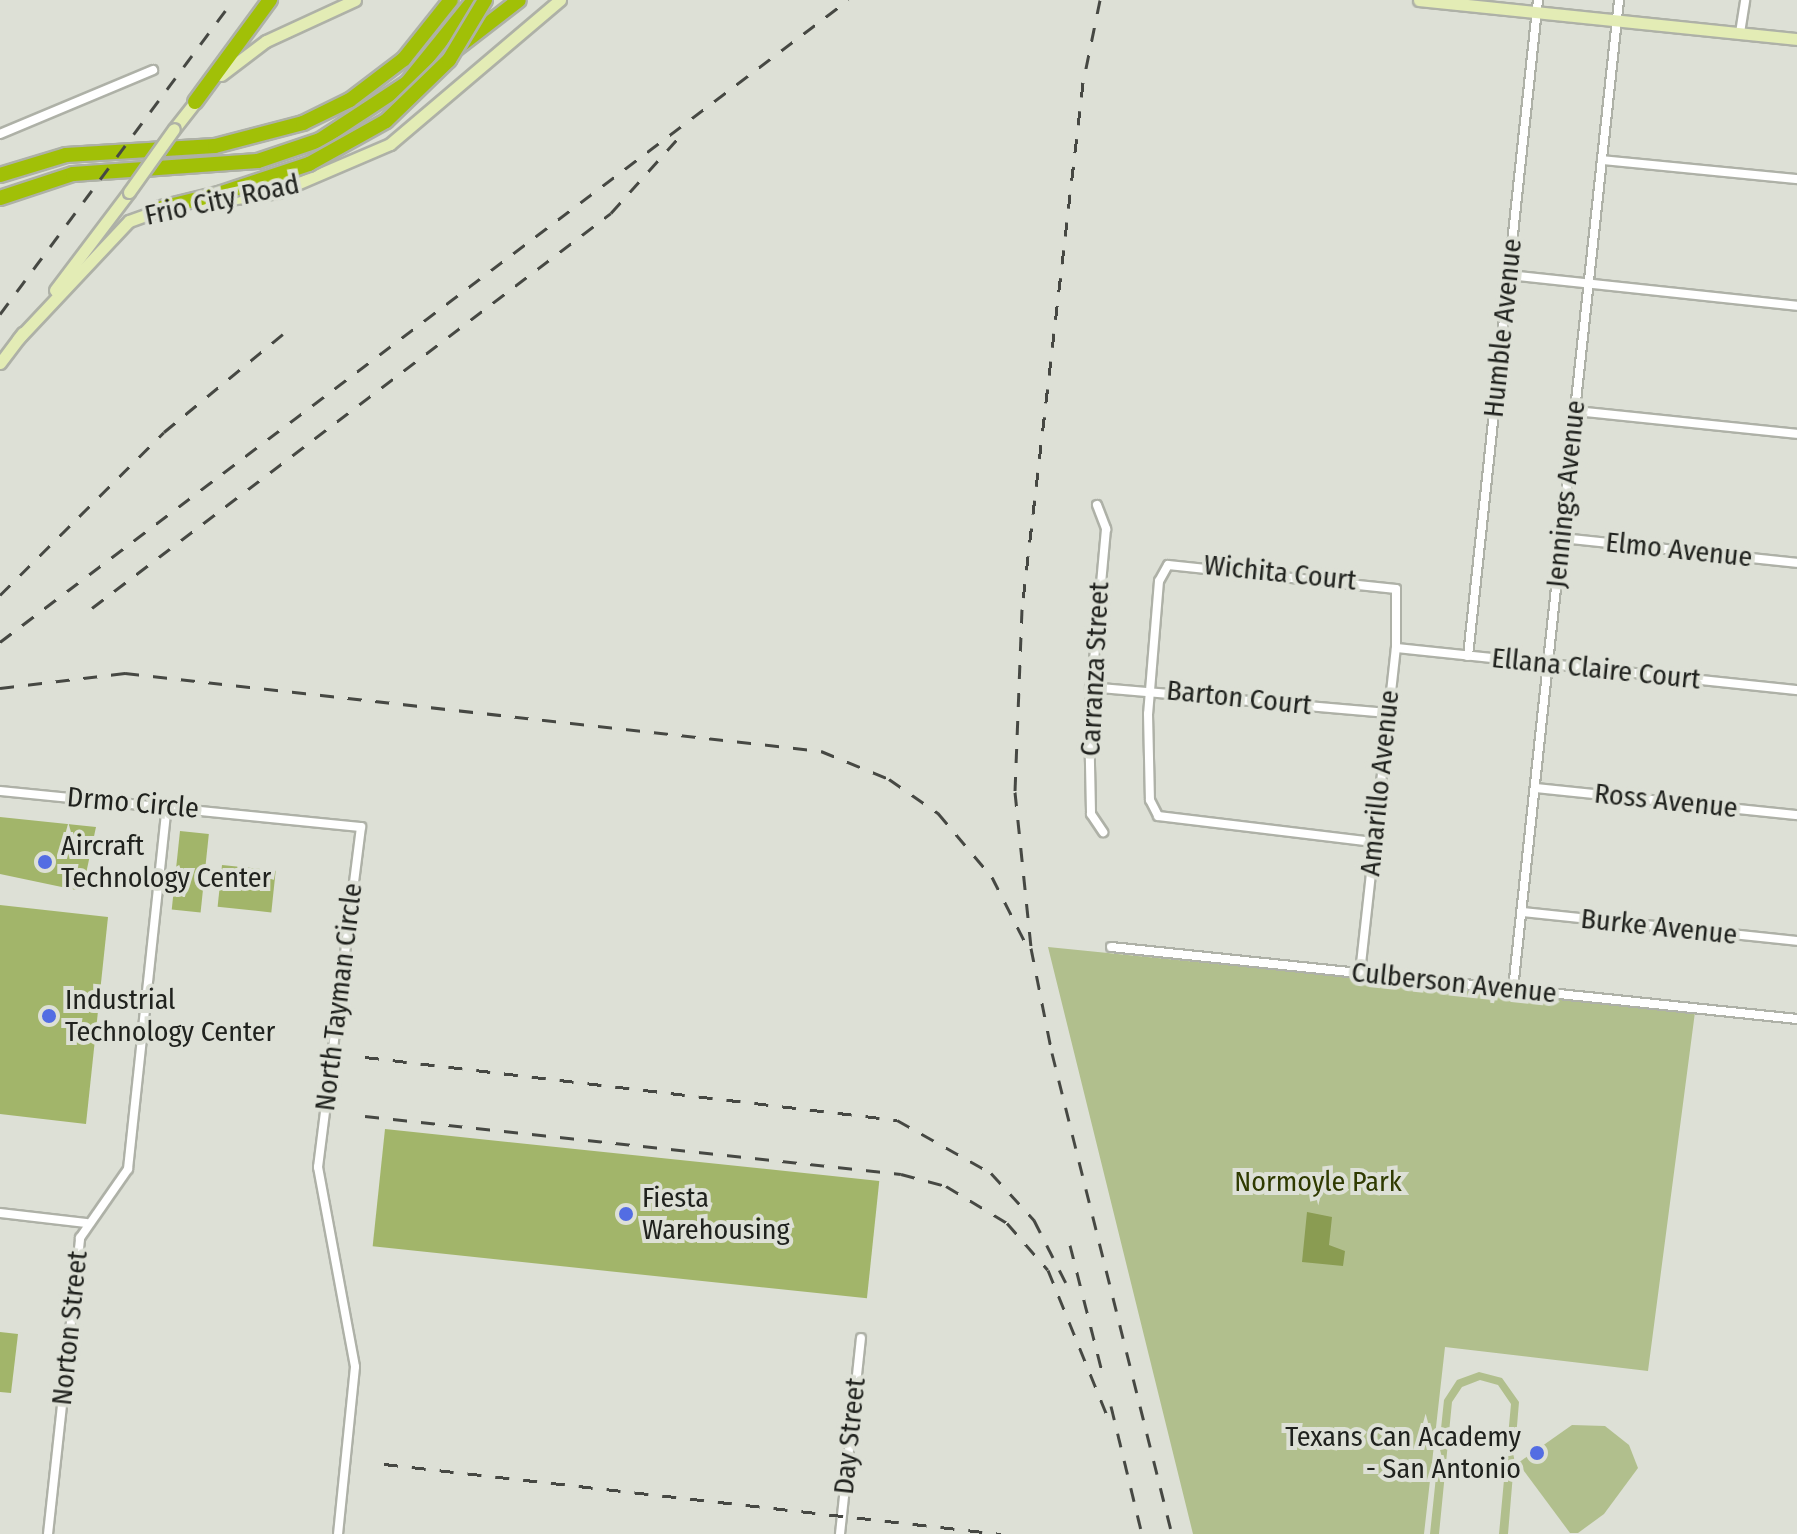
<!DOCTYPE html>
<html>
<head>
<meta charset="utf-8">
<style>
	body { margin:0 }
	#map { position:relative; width:1797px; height:1534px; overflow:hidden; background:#dde0d6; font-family:"Fira Sans Condensed",sans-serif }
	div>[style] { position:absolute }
	.green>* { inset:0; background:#b1bf8d }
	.water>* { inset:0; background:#8a9c52 }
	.building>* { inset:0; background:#a2b56a; transform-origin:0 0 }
	.roads { filter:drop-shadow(2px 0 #aeb1a7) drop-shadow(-2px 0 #aeb1a7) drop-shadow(0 2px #aeb1a7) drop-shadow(0 -2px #aeb1a7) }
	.street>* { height:8px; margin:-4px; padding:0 4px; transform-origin:4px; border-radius:4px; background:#fff }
	.secondary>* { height:11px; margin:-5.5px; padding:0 5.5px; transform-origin:5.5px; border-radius:5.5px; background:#e3ecb5 }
	.highway>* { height:14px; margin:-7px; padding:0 7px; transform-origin:7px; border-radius:7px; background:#a1c007 }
	.rail>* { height:3px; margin-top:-1.5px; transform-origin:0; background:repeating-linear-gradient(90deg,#464843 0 14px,transparent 0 28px) }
	.bridges { filter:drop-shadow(2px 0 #aeb1a7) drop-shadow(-2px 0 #aeb1a7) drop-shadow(0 2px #aeb1a7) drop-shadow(0 -2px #aeb1a7) }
	.secondary-bridge>* { height:11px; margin:-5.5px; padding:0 5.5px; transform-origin:5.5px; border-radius:5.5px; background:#e3ecb5 }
	.highway-bridge>* { height:14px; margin:-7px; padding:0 7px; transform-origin:7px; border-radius:7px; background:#a1c007 }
	.dots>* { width:22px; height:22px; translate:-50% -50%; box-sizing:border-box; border:4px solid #dde0d6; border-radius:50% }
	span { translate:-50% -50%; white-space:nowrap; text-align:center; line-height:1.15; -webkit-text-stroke:8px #dde0d6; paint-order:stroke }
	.street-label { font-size:28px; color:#20221e }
	.poi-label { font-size:28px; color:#20221e }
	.left { translate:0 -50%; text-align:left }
	.right { translate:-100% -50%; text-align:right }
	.park-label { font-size:28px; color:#2f3a00 }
</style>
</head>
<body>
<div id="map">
	<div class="green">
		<i style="clip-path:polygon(1048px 947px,1695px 1012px,1648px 1371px,1445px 1347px,1424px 1534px,1193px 1534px)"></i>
		<i style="clip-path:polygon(1479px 1372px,1502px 1378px,1519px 1402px,1508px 1534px,1499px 1534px,1511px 1404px,1498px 1385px,1480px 1380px,1462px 1387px,1452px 1402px,1439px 1534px,1430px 1534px,1444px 1400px,1457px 1380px)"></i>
		<i style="clip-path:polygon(1572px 1425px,1605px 1426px,1629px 1445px,1638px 1468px,1604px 1514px,1578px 1533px,1570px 1533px,1518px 1463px)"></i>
	</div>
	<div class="water">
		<i style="clip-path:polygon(1307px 1212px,1332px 1217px,1329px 1245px,1345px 1251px,1343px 1266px,1302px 1262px)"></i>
	</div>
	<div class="building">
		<i style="clip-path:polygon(0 817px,96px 827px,84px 883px,76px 890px,0 874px)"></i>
		<i style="left:180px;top:831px;width:29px;height:79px;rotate:6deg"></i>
		<i style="left:222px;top:865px;width:54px;height:42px;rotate:6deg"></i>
		<i style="clip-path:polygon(0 905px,108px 917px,86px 1124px,0 1114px)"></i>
		<i style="left:385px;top:1129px;width:497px;height:118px;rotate:6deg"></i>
		<i style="clip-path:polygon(0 1332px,18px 1334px,11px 1393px,0 1392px)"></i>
	</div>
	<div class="roads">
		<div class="street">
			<i style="left:1740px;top:33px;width:33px;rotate:-81deg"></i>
			<i style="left:0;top:134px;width:166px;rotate:-22.7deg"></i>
			<i style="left:1602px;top:160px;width:196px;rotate:5.6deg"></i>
			<i style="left:1508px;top:275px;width:291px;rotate:6.1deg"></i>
			<i style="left:1575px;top:411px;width:223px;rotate:5.9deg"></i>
			<i style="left:1097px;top:505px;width:26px;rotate:69deg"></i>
			<i style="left:1106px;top:529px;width:189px;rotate:95.2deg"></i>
			<i style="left:1089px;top:717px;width:97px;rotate:88.8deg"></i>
			<i style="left:1091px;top:814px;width:22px;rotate:56deg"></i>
			<i style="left:1561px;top:538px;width:237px;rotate:6deg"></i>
			<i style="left:1396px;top:648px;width:403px;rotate:6deg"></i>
			<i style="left:1468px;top:656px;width:660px;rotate:-83.91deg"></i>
			<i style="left:1090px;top:687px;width:298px;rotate:5deg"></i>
			<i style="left:1535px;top:788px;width:263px;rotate:5.9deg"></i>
			<i style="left:0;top:791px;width:363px;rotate:5.7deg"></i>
			<i style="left:361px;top:827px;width:343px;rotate:97.2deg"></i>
			<i style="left:318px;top:1167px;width:203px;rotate:79.5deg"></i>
			<i style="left:355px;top:1367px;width:168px;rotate:95.8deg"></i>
			<i style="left:1522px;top:912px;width:277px;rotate:6deg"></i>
			<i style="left:1111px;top:947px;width:690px;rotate:5.99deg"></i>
			<i style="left:1360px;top:973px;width:327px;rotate:-83.7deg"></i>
			<i style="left:1396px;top:648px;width:59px;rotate:-90deg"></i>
			<i style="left:1396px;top:589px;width:229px;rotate:-174deg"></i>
			<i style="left:1168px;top:565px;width:18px;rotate:119deg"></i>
			<i style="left:1159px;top:581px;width:133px;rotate:94.7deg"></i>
			<i style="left:1148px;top:714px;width:86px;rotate:88.7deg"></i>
			<i style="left:1150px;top:800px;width:18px;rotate:63deg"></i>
			<i style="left:1158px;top:816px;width:217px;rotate:6.9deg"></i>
			<i style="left:1513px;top:989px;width:995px;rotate:-83.88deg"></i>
			<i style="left:0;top:1213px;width:87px;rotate:6.6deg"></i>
			<i style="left:48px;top:1534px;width:298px;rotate:-83.8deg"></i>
			<i style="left:80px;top:1238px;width:84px;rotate:-55.2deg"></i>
			<i style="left:128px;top:1169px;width:365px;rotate:-83.9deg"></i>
			<i style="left:840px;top:1534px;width:197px;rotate:-83.9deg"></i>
		</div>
		<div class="secondary">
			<i style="left:1419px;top:0;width:380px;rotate:5.9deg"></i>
			<i style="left:221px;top:75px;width:56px;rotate:-37.1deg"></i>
			<i style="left:266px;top:41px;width:98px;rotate:-24.7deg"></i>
			<i style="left:174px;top:129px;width:39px;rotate:-52deg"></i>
			<i style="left:201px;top:203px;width:78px;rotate:-8.1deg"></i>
			<i style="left:278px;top:192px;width:122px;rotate:-23.2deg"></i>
			<i style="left:390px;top:144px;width:223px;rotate:-40.3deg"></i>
			<i style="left:55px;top:290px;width:123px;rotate:-52.9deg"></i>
			<i style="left:18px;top:339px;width:162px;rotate:-46.8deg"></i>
			<i style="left:129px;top:221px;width:41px;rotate:-19.7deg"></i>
			<i style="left:0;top:363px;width:38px;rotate:-53deg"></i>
		</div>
		<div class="highway">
			<i style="left:457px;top:48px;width:78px;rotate:-37.7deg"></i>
			<i style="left:195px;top:102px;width:127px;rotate:-53.7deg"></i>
			<i style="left:0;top:175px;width:69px;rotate:-16.9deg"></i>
			<i style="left:66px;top:155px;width:149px;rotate:-3.5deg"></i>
			<i style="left:215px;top:146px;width:91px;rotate:-14.6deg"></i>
			<i style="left:303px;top:123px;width:52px;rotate:-26.1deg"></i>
			<i style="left:350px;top:100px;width:68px;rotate:-37.2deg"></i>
			<i style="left:404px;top:59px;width:75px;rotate:-51.5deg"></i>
			<i style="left:0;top:198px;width:77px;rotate:-18.2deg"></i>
			<i style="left:73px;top:174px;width:185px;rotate:-4deg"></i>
			<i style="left:258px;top:161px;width:65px;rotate:-18.7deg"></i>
			<i style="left:320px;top:140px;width:104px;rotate:-33.2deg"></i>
			<i style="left:407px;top:83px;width:107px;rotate:-51.1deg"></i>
			<i style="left:161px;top:208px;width:63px;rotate:-13.8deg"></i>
		</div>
	</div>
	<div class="rail">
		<i style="left:1100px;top:0;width:85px;rotate:101.6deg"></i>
		<i style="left:1083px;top:83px;width:530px;rotate:96.62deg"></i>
		<i style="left:1022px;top:609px;width:183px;rotate:92.2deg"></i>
		<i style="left:1015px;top:792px;width:157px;rotate:84.1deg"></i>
		<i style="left:1031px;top:948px;width:107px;rotate:78.7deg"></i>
		<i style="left:1052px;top:1053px;width:496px;rotate:76deg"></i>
		<i style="left:0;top:314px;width:391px;rotate:-53.4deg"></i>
		<i style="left:0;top:595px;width:231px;rotate:-44.8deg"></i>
		<i style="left:164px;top:432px;width:154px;rotate:-39.5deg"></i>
		<i style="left:92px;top:608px;width:652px;rotate:-37.27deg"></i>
		<i style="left:611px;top:213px;width:103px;rotate:-48.1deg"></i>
		<i style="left:0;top:642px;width:1064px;rotate:-37.13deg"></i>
		<i style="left:0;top:688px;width:126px;rotate:-6.8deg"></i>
		<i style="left:125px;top:673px;width:700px;rotate:6.39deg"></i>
		<i style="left:821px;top:751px;width:74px;rotate:22.4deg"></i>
		<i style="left:889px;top:779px;width:60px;rotate:34.8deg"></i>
		<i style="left:938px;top:813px;width:84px;rotate:49.8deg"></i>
		<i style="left:992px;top:877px;width:71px;rotate:63.1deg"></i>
		<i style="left:365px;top:1057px;width:536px;rotate:6.75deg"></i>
		<i style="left:897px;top:1120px;width:108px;rotate:29.4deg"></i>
		<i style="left:991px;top:1173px;width:64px;rotate:47.5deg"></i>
		<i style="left:1034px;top:1220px;width:75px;rotate:63.1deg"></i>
		<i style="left:365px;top:1116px;width:539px;rotate:6.18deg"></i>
		<i style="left:901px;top:1174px;width:47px;rotate:14.9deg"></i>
		<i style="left:946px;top:1186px;width:71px;rotate:31.2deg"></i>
		<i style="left:1007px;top:1223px;width:62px;rotate:48.9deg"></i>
		<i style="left:1048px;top:1270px;width:160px;rotate:67.9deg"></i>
		<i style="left:1070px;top:1245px;width:134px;rotate:75.8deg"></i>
		<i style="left:1111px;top:1406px;width:132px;rotate:76.4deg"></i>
		<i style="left:384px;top:1464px;width:621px;rotate:6.47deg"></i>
	</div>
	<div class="bridges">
		<div class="secondary-bridge">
			<i style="left:129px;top:192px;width:77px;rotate:-54.5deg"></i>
		</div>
		<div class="highway-bridge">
			<i style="left:222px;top:193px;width:92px;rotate:-18.4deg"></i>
			<i style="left:309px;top:164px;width:88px;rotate:-29.2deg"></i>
			<i style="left:386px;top:121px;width:88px;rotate:-44.1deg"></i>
			<i style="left:449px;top:60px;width:70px;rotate:-59deg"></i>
		</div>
	</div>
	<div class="dots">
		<i style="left:45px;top:862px;background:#536de3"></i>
		<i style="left:49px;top:1016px;background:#536de3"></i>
		<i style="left:626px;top:1214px;background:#536de3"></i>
		<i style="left:1537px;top:1453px;background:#536de3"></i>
	</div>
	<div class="street-label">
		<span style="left:222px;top:200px;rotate:-12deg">Frio City Road</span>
		<span style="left:1503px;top:328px;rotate:-84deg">Humble Avenue</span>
		<span style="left:1566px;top:494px;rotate:-84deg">Jennings Avenue</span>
		<span style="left:1679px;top:550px;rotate:6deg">Elmo Avenue</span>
		<span style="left:1280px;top:573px;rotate:6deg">Wichita Court</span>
		<span style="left:1095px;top:669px;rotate:-87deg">Carranza Street</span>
		<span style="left:1596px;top:669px;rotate:6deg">Ellana Claire Court</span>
		<span style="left:1239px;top:698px;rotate:6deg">Barton Court</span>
		<span style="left:1380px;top:783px;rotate:-84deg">Amarillo Avenue</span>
		<span style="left:1666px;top:801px;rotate:6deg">Ross Avenue</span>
		<span style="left:133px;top:803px;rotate:5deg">Drmo Circle</span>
		<span style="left:1659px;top:927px;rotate:6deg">Burke Avenue</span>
		<span style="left:1454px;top:983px;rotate:6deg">Culberson Avenue</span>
		<span style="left:339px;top:997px;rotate:-83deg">North Tayman Circle</span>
		<span style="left:70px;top:1328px;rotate:-84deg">Norton Street</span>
		<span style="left:850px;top:1436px;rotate:-84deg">Day Street</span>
	</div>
	<div class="poi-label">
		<span class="left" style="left:61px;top:862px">Aircraft<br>Technology Center</span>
		<span class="left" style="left:65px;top:1016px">Industrial<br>Technology Center</span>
		<span class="left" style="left:642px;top:1214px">Fiesta<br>Warehousing</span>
		<span class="right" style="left:1521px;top:1453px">Texans Can Academy<br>- San Antonio</span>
	</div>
	<div class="park-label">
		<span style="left:1318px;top:1182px">Normoyle Park</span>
	</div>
</div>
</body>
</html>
